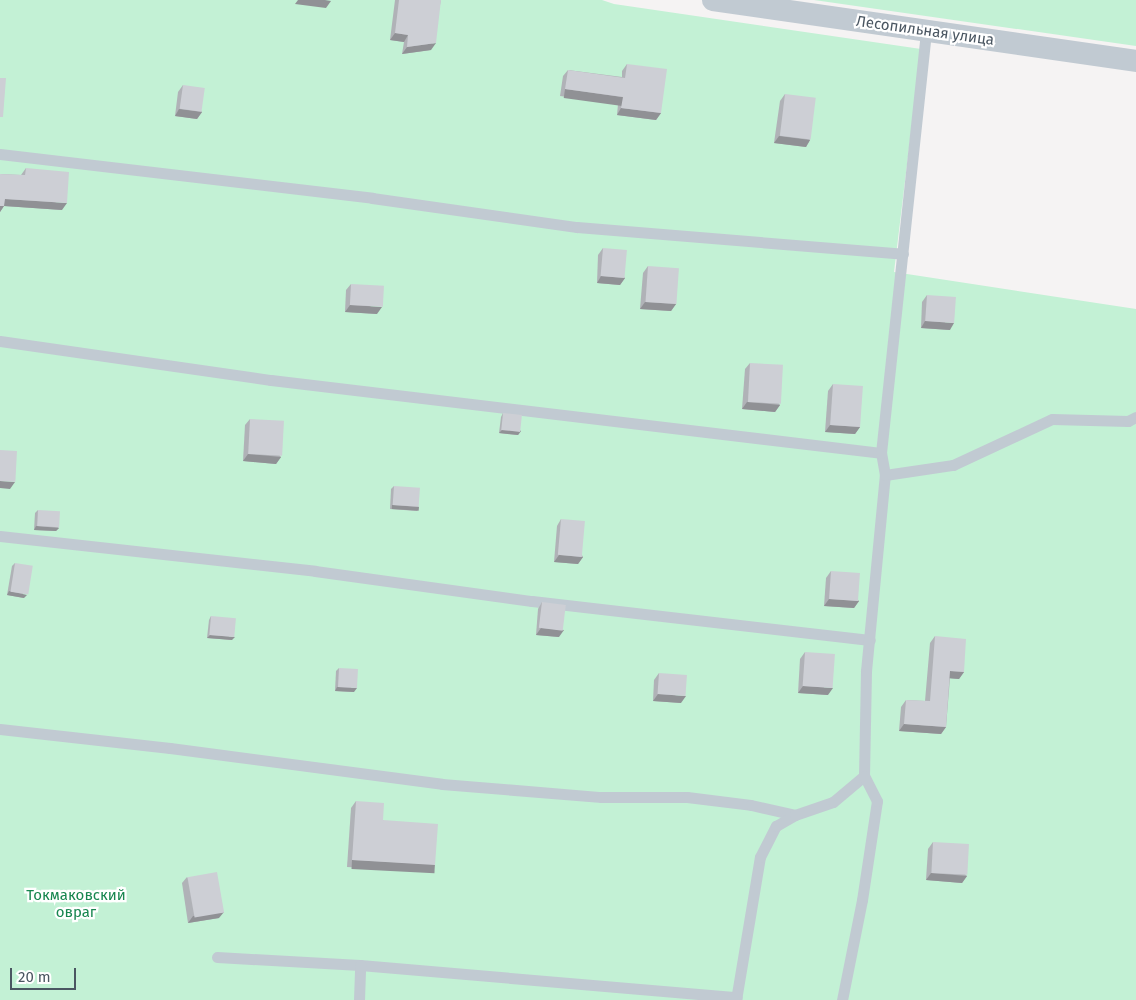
<!DOCTYPE html>
<html>
<head>
<meta charset="utf-8">
<style>
	body { margin:0 }
	#map { position:relative; width:1136px; height:1000px; overflow:hidden; background:#f5f3f3; font-family:"Fira Sans",sans-serif }
	div>[style] { position:absolute }
	.green>* { inset:0; background:#c3f1d5 }
	.service>* { height:11px; margin:-5.5px; padding:0 5.5px; transform-origin:5.5px; border-radius:5.5px; background:#c1cad2 }
	.minor>* { height:22px; margin:-11px; padding:0 11px; transform-origin:11px; border-radius:11px; background:#c1cad2 }
	.wall>* { inset:0; background:#b0b2b7 }
	.shaded-wall>* { inset:0; background:#909195; transform-origin:0 0 }
	.building>* { inset:0; background:#cdcfd5; transform-origin:0 0 }
	span { translate:-50% -50%; white-space:nowrap; text-align:center; line-height:1.15; -webkit-text-stroke:4.5px #fff; paint-order:stroke }
	.street-label { font-size:15px; color:#4a5661 }
	.park-label { font-size:15px; color:#17864f }
	.scale { position:absolute; left:10px; top:968px; width:66px; height:22px; box-sizing:border-box; border:2px solid #4a5661; border-top:0; padding-left:6px; font-size:15px; line-height:18px; white-space:nowrap; color:#4a5661; -webkit-text-stroke:4px #fff; paint-order:stroke }
</style>
</head>
<body>
<div id="map">
	<div class="green">
		<i style="clip-path:polygon(0 0,602px 0,614px 4px,921px 49px,894px 272px,1136px 309px,1136px 1000px,0 1000px)"></i>
		<i style="clip-path:polygon(814px 0,1136px 0,1136px 46px)"></i>
	</div>
	<div class="service">
		<i style="left:0;top:154px;width:375px;rotate:6.7deg"></i>
		<i style="left:372px;top:198px;width:207px;rotate:8.1deg"></i>
		<i style="left:577px;top:227px;width:327px;rotate:4.7deg"></i>
		<i style="left:0;top:341px;width:274px;rotate:8.2deg"></i>
		<i style="left:271px;top:380px;width:614px;rotate:6.82deg"></i>
		<i style="left:885px;top:475px;width:69px;rotate:-8.4deg"></i>
		<i style="left:953px;top:465px;width:109px;rotate:-24.9deg"></i>
		<i style="left:1052px;top:419px;width:76px;rotate:1.5deg"></i>
		<i style="left:1128px;top:421px;width:9px;rotate:-27deg"></i>
		<i style="left:0;top:536px;width:317px;rotate:6.3deg"></i>
		<i style="left:315px;top:571px;width:219px;rotate:7.9deg"></i>
		<i style="left:532px;top:601px;width:340px;rotate:6.6deg"></i>
		<i style="left:0;top:729px;width:171px;rotate:6.4deg"></i>
		<i style="left:170px;top:748px;width:274px;rotate:7.5deg"></i>
		<i style="left:442px;top:784px;width:160px;rotate:4.7deg"></i>
		<i style="left:601px;top:797px;width:86px"></i>
		<i style="left:687px;top:797px;width:64px;rotate:7.1deg"></i>
		<i style="left:751px;top:805px;width:45px;rotate:12.8deg"></i>
		<i style="left:217px;top:957px;width:143px;rotate:3.2deg"></i>
		<i style="left:360px;top:965px;width:378px;rotate:4.9deg"></i>
		<i style="left:359px;top:1000px;width:35px;rotate:-88deg"></i>
		<i style="left:736px;top:1000px;width:145px;rotate:-80.5deg"></i>
		<i style="left:760px;top:857px;width:35px;rotate:-63deg"></i>
		<i style="left:776px;top:826px;width:22px;rotate:-30deg"></i>
		<i style="left:795px;top:815px;width:40px;rotate:-18.9deg"></i>
		<i style="left:833px;top:802px;width:40px;rotate:-40deg"></i>
		<i style="left:864px;top:776px;width:105px;rotate:-88.9deg"></i>
		<i style="left:866px;top:671px;width:197px;rotate:-84.5deg"></i>
		<i style="left:885px;top:475px;width:22px;rotate:-100deg"></i>
		<i style="left:881px;top:453px;width:424px;rotate:-83.9deg"></i>
		<i style="left:842px;top:1000px;width:102px;rotate:-78.7deg"></i>
		<i style="left:862px;top:900px;width:100px;rotate:-81.4deg"></i>
		<i style="left:877px;top:801px;width:28px;rotate:-117deg"></i>
	</div>
	<div class="minor">
		<i style="left:713px;top:0;width:427px;rotate:8.2deg"></i>
	</div>
	<div class="wall">
		<i style="clip-path:polygon(395px 0,441px 0,431px 50px,402px 54px,404px 42px,390px 40px)"></i>
		<i style="clip-path:polygon(627px 64px,661px 113px,656px 120px,617px 115px,618px 104px,560px 96px,563px 76px,568px 70px,622px 77px,622px 71px)"></i>
		<i style="clip-path:polygon(183px 85px,202px 112px,197px 119px,175px 116px,178px 92px)"></i>
		<i style="clip-path:polygon(785px 94px,810px 140px,806px 147px,774px 143px,780px 101px)"></i>
		<i style="clip-path:polygon(26px 168px,62px 210px,4px 206px,0 212px,0 174px,21px 175px)"></i>
		<i style="clip-path:polygon(603px 248px,625px 278px,620px 285px,597px 283px,598px 255px)"></i>
		<i style="clip-path:polygon(648px 266px,676px 304px,671px 311px,640px 309px,643px 273px)"></i>
		<i style="clip-path:polygon(351px 284px,377px 314px,345px 312px,346px 290px)"></i>
		<i style="clip-path:polygon(927px 295px,950px 330px,921px 328px,922px 302px)"></i>
		<i style="clip-path:polygon(750px 363px,780px 405px,775px 412px,742px 409px,745px 369px)"></i>
		<i style="clip-path:polygon(833px 384px,860px 427px,855px 434px,825px 432px,828px 391px)"></i>
		<i style="clip-path:polygon(503px 413px,521px 431px,518px 435px,499px 433px,501px 417px)"></i>
		<i style="clip-path:polygon(250px 419px,281px 457px,276px 464px,243px 461px,245px 425px)"></i>
		<i style="clip-path:polygon(394px 486px,419px 507px,417px 511px,390px 509px,391px 489px)"></i>
		<i style="clip-path:polygon(38px 510px,59px 528px,56px 531px,34px 530px,35px 513px)"></i>
		<i style="clip-path:polygon(561px 519px,583px 557px,578px 564px,554px 562px,557px 526px)"></i>
		<i style="clip-path:polygon(15px 563px,24px 598px,7px 595px,12px 566px)"></i>
		<i style="clip-path:polygon(831px 571px,859px 601px,854px 608px,824px 606px,826px 578px)"></i>
		<i style="clip-path:polygon(542px 602px,559px 637px,536px 635px,538px 609px)"></i>
		<i style="clip-path:polygon(211px 616px,232px 640px,207px 638px,209px 620px)"></i>
		<i style="clip-path:polygon(935px 636px,964px 672px,959px 679px,950px 678px,946px 727px,941px 734px,899px 731px,901px 707px,906px 700px,925px 701px,930px 643px)"></i>
		<i style="clip-path:polygon(805px 652px,828px 695px,798px 693px,800px 659px)"></i>
		<i style="clip-path:polygon(339px 668px,354px 692px,335px 691px,336px 671px)"></i>
		<i style="clip-path:polygon(659px 673px,681px 703px,653px 701px,654px 680px)"></i>
		<i style="clip-path:polygon(356px 801px,383px 820px,435px 865px,430px 872px,347px 867px,351px 808px)"></i>
		<i style="clip-path:polygon(933px 842px,967px 876px,962px 883px,926px 880px,928px 849px)"></i>
		<i style="clip-path:polygon(187px 877px,219px 918px,188px 923px,182px 883px)"></i>
	</div>
	<div class="shaded-wall">
		<i style="clip-path:polygon(298px 0,325px 0,331px 1px,326px 8px,295px 4px)"></i>
		<i style="clip-path:polygon(395px 33px,408px 35px,404px 42px,390px 40px)"></i>
		<i style="clip-path:polygon(436px 43px,431px 50px,402px 54px,407px 47px)"></i>
		<i style="left:565px;top:89px;width:59px;height:9px;rotate:8deg"></i>
		<i style="clip-path:polygon(621px 108px,661px 113px,656px 120px,617px 115px)"></i>
		<i style="clip-path:polygon(179px 109px,202px 112px,197px 119px,175px 116px)"></i>
		<i style="clip-path:polygon(779px 136px,810px 140px,806px 147px,774px 143px)"></i>
		<i style="clip-path:polygon(5px 199px,67px 203px,62px 210px,4px 206px,0 212px,0 206px)"></i>
		<i style="clip-path:polygon(601px 276px,625px 278px,620px 285px,597px 283px)"></i>
		<i style="clip-path:polygon(645px 302px,676px 304px,671px 311px,640px 309px)"></i>
		<i style="clip-path:polygon(350px 305px,382px 307px,377px 314px,345px 312px)"></i>
		<i style="clip-path:polygon(925px 321px,954px 323px,950px 330px,921px 328px)"></i>
		<i style="clip-path:polygon(747px 402px,780px 405px,775px 412px,742px 409px)"></i>
		<i style="clip-path:polygon(830px 425px,860px 427px,855px 434px,825px 432px)"></i>
		<i style="clip-path:polygon(502px 430px,521px 431px,518px 435px,499px 433px)"></i>
		<i style="clip-path:polygon(248px 454px,281px 457px,276px 464px,243px 461px)"></i>
		<i style="clip-path:polygon(0 481px,15px 482px,10px 489px,0 488px)"></i>
		<i style="left:392px;top:505px;width:27px;height:4px;rotate:4deg"></i>
		<i style="clip-path:polygon(36px 526px,59px 528px,56px 531px,34px 530px)"></i>
		<i style="clip-path:polygon(559px 555px,583px 557px,578px 564px,554px 562px)"></i>
		<i style="clip-path:polygon(9px 591px,27px 595px,24px 598px,7px 595px)"></i>
		<i style="clip-path:polygon(829px 599px,859px 601px,854px 608px,824px 606px)"></i>
		<i style="clip-path:polygon(541px 628px,564px 630px,559px 637px,536px 635px)"></i>
		<i style="clip-path:polygon(210px 635px,235px 637px,232px 640px,207px 638px)"></i>
		<i style="clip-path:polygon(950px 671px,964px 672px,959px 679px,945px 678px)"></i>
		<i style="clip-path:polygon(803px 686px,833px 688px,828px 695px,798px 693px)"></i>
		<i style="clip-path:polygon(337px 687px,357px 688px,354px 692px,335px 691px)"></i>
		<i style="clip-path:polygon(658px 694px,686px 696px,681px 703px,653px 701px)"></i>
		<i style="clip-path:polygon(904px 724px,946px 727px,941px 734px,899px 731px)"></i>
		<i style="left:352px;top:860px;width:83px;height:9px;rotate:3deg"></i>
		<i style="clip-path:polygon(931px 873px,967px 876px,962px 883px,926px 880px)"></i>
		<i style="clip-path:polygon(224px 912px,219px 918px,188px 923px,193px 916px)"></i>
	</div>
	<div class="building">
		<i style="clip-path:polygon(399px 0,441px 0,436px 43px,407px 47px,408px 35px,395px 33px)"></i>
		<i style="clip-path:polygon(627px 64px,667px 69px,661px 113px,621px 108px,623px 97px,565px 89px,568px 70px,625px 78px)"></i>
		<i style="clip-path:polygon(0 78px,6px 78px,3px 117px,0 117px)"></i>
		<i style="left:183px;top:85px;width:22px;height:24px;rotate:8deg"></i>
		<i style="left:785px;top:94px;width:31px;height:42px;rotate:7deg"></i>
		<i style="clip-path:polygon(26px 168px,69px 172px,67px 203px,5px 199px,4px 206px,0 206px,0 174px,25px 175px)"></i>
		<i style="left:603px;top:248px;width:24px;height:28px;rotate:5deg"></i>
		<i style="left:648px;top:266px;width:31px;height:36px;rotate:4deg"></i>
		<i style="left:351px;top:284px;width:33px;height:21px;rotate:3deg"></i>
		<i style="left:927px;top:295px;width:29px;height:26px;rotate:4deg"></i>
		<i style="left:750px;top:363px;width:33px;height:39px;rotate:3deg"></i>
		<i style="left:833px;top:384px;width:30px;height:41px;rotate:4deg"></i>
		<i style="left:503px;top:413px;width:19px;height:17px;rotate:6deg"></i>
		<i style="left:250px;top:419px;width:34px;height:35px;rotate:3deg"></i>
		<i style="left:0;top:450px;width:17px;height:31px;rotate:3deg"></i>
		<i style="left:394px;top:486px;width:26px;height:19px;rotate:4deg"></i>
		<i style="left:38px;top:510px;width:22px;height:16px;rotate:3deg"></i>
		<i style="left:561px;top:519px;width:24px;height:36px;rotate:5deg"></i>
		<i style="left:15px;top:563px;width:18px;height:29px;rotate:9deg"></i>
		<i style="left:831px;top:571px;width:29px;height:28px;rotate:4deg"></i>
		<i style="left:542px;top:602px;width:24px;height:26px;rotate:7deg"></i>
		<i style="left:211px;top:616px;width:25px;height:19px;rotate:5deg"></i>
		<i style="clip-path:polygon(935px 636px,966px 639px,964px 672px,950px 671px,946px 727px,904px 724px,906px 700px,930px 701px)"></i>
		<i style="left:805px;top:652px;width:30px;height:34px;rotate:4deg"></i>
		<i style="left:339px;top:668px;width:19px;height:19px;rotate:3deg"></i>
		<i style="left:659px;top:673px;width:28px;height:21px;rotate:4deg"></i>
		<i style="clip-path:polygon(356px 801px,384px 803px,383px 820px,438px 824px,435px 865px,352px 860px)"></i>
		<i style="left:933px;top:842px;width:36px;height:31px;rotate:3deg"></i>
		<i style="left:217px;top:872px;width:41px;height:30px;rotate:80deg"></i>
	</div>
	<div class="street-label">
		<span style="left:925px;top:31px;rotate:8deg">Лесопильная улица</span>
	</div>
	<div class="park-label">
		<span style="left:76px;top:904px">Токмаковский<br>овраг</span>
	</div>
	<div class="scale">20 m</div>
</div>
</body>
</html>
